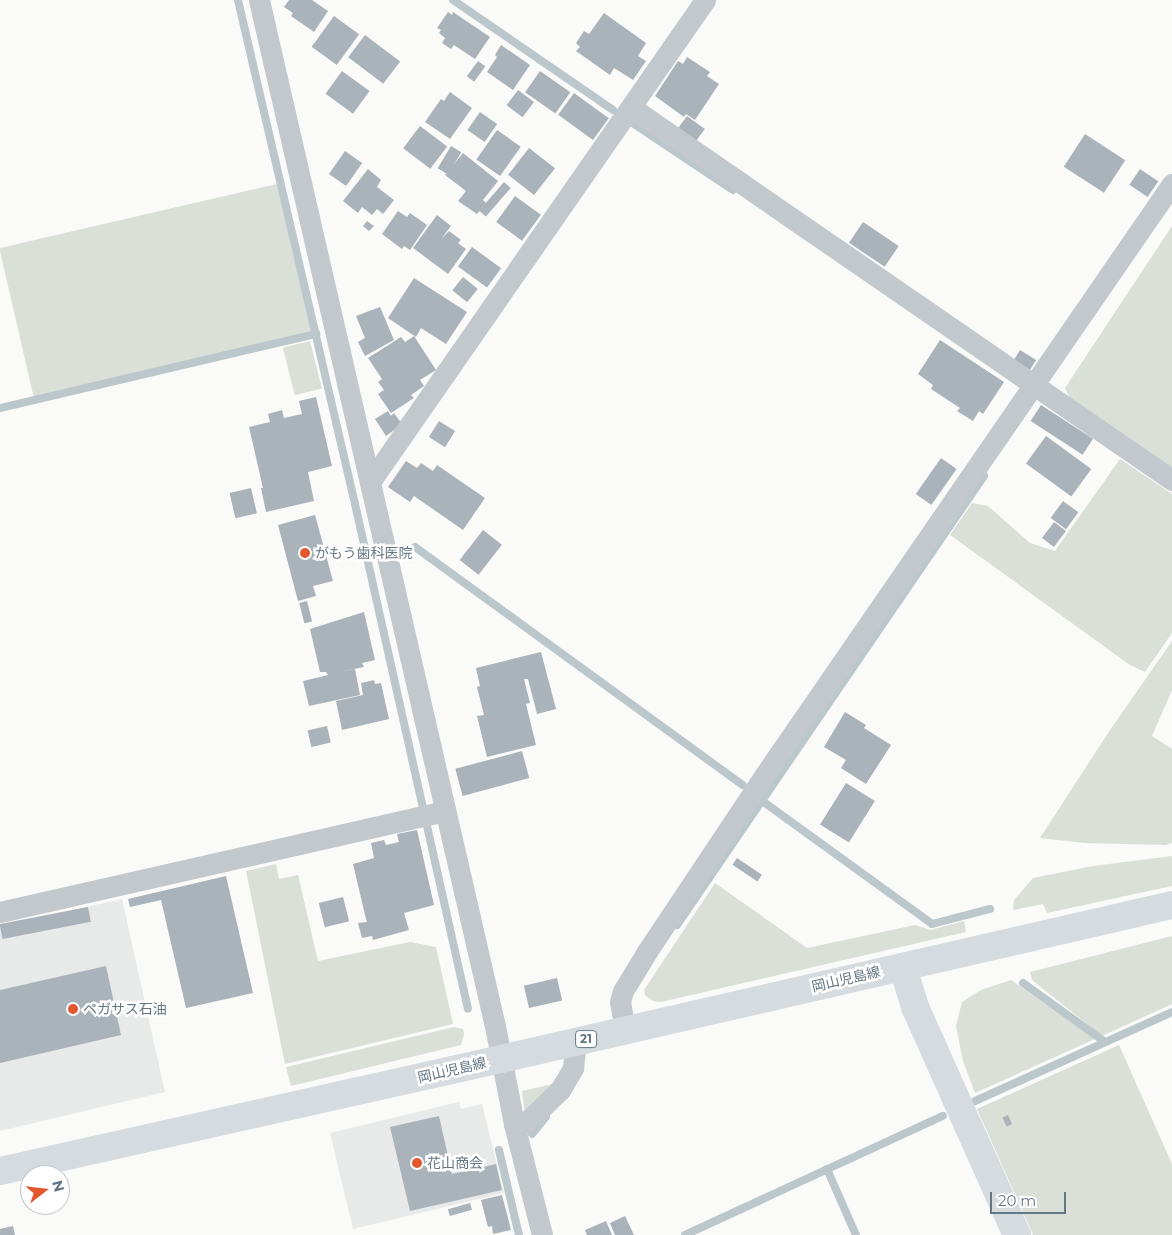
<!DOCTYPE html>
<html>
<head>
<meta charset="utf-8">
<style>
	body { margin:0 }
	#map { position:relative; width:1172px; height:1235px; overflow:hidden; background:#fafaf8; font-family:Montserrat,"Noto Sans JP",sans-serif }
	div>[style] { position:absolute }
	.built>* { inset:0; background:#e8e9e9 }
	.green>* { inset:0; background:#dadfd7; transform-origin:0 0 }
	.stream>* { height:8px; margin:-4px; padding:0 4px; transform-origin:4px; border-radius:4px; background:#bbc7cb }
	.building>* { inset:0; background:#aab3b9; transform-origin:0 0 }
	.minor>* { height:21px; margin:-10.5px; padding:0 10.5px; transform-origin:10.5px; border-radius:10.5px; background:#c3c8cc }
	.primary>* { height:28px; margin:-14px; padding:0 14px; transform-origin:14px; border-radius:14px; background:#d6dbdf }
	.dots>* { width:14px; height:14px; translate:-50% -50%; box-sizing:border-box; border:2px solid #fff; border-radius:50% }
	span { translate:-50% -50%; white-space:nowrap; text-align:center; line-height:1.15; -webkit-text-stroke:5px #fff; paint-order:stroke }
	.shield-label span { padding:1px 4px; background:#fff; border:1px solid; border-radius:4px; -webkit-text-stroke-width:0 }
	.shield-label { font-size:12px; color:#657683; font-weight:700 }
	.poi-label { font-size:14px; color:#657683 }
	.left { translate:0 -50%; text-align:left }
	.street-label { font-size:14px; color:#657683 }
	.north { position:absolute; left:20px; top:1165px; width:50px; height:50px; box-sizing:border-box; background:#fff; border:1px solid #c1c8cd; border-radius:50%; rotate:74deg; font-size:14px; font-weight:700; line-height:20px; text-align:center; color:#657683 }
	.north::after { content:''; display:block; margin:auto; width:18px; height:22px; background:#e4572e; clip-path:polygon(50% 0,100% 100%,50% 72%,0 100%) }
	.scale { position:absolute; left:990px; top:1192px; width:76px; height:22px; box-sizing:border-box; border:2px solid #657683; border-top:0; padding-left:6px; font-size:15px; line-height:18px; white-space:nowrap; color:#657683; -webkit-text-stroke:4px #fff; paint-order:stroke }
</style>
</head>
<body>
<div id="map">
	<div class="built">
		<i style="clip-path:polygon(122px 899px,165px 1092px,0 1131px,0 926px)"></i>
		<i style="clip-path:polygon(459px 1102px,461px 1109px,482px 1104px,504px 1193px,353px 1229px,330px 1133px)"></i>
	</div>
	<div class="green">
		<i style="left:277px;top:184px;width:152px;height:285px;rotate:77deg"></i>
		<i style="clip-path:polygon(1172px 226px,1172px 471px,1070px 399px,1065px 388px)"></i>
		<i style="left:310px;top:341px;width:49px;height:28px;rotate:76deg"></i>
		<i style="clip-path:polygon(1120px 459px,1172px 494px,1172px 633px,1145px 672px,1130px 665px,950px 535px,972px 503px,988px 506px,1030px 543px,1055px 551px)"></i>
		<i style="clip-path:polygon(1172px 641px,1172px 690px,1152px 736px,1172px 749px,1172px 843px,1166px 845px,1085px 843px,1040px 838px,1110px 730px)"></i>
		<i style="clip-path:polygon(1172px 856px,1172px 886px,1047px 913px,1043px 904px,1013px 910px,1014px 900px,1033px 878px,1093px 866px)"></i>
		<i style="clip-path:polygon(276px 864px,279px 879px,298px 875px,318px 961px,410px 942px,436px 947px,453px 1024px,285px 1064px,246px 871px)"></i>
		<i style="clip-path:polygon(715px 883px,807px 948px,915px 925px,931px 930px,964px 921px,966px 932px,661px 1002px,653px 1001px,645px 995px,644px 990px)"></i>
		<i style="clip-path:polygon(1172px 936px,1172px 1004px,1102px 1036px,1032px 980px,1030px 972px)"></i>
		<i style="clip-path:polygon(1011px 980px,1095px 1039px,975px 1093px,963px 1061px,956px 1026px,962px 1002px,981px 990px)"></i>
		<i style="clip-path:polygon(454px 1027px,463px 1029px,464px 1034px,461px 1045px,291px 1086px,286px 1067px)"></i>
		<i style="clip-path:polygon(1119px 1045px,1172px 1164px,1172px 1235px,1033px 1235px,977px 1109px)"></i>
		<i style="clip-path:polygon(557px 1083px,525px 1114px,522px 1091px)"></i>
	</div>
	<div class="stream">
		<i style="left:238px;top:0;width:517px;rotate:76.93deg"></i>
		<i style="left:355px;top:504px;width:517px;rotate:77.39deg"></i>
		<i style="left:453px;top:0;width:194px;rotate:34.5deg"></i>
		<i style="left:628px;top:120px;width:126px;rotate:33.7deg"></i>
		<i style="left:0;top:408px;width:325px;rotate:-13.2deg"></i>
		<i style="left:415px;top:547px;width:405px;rotate:36deg"></i>
		<i style="left:761px;top:800px;width:211px;rotate:35.9deg"></i>
		<i style="left:932px;top:924px;width:60px;rotate:-14.5deg"></i>
		<i style="left:677px;top:925px;width:544px;rotate:-55.64deg"></i>
		<i style="left:1023px;top:983px;width:101px;rotate:35.7deg"></i>
		<i style="left:975px;top:1101px;width:216px;rotate:-24.3deg"></i>
		<i style="left:532px;top:1134px;width:22px;rotate:-51deg"></i>
		<i style="left:499px;top:1150px;width:87px;rotate:76.8deg"></i>
		<i style="left:827px;top:1169px;width:72px;rotate:66.3deg"></i>
		<i style="left:685px;top:1235px;width:284px;rotate:-24.8deg"></i>
	</div>
	<div class="building">
		<i style="clip-path:polygon(289px 0,312px 0,328px 11px,314px 32px,291px 16px,293px 13px,284px 7px)"></i>
		<i style="clip-path:polygon(448px 12px,452px 15px,453px 12px,490px 37px,475px 59px,454px 45px,451px 49px,442px 43px,445px 38px,439px 33px,441px 30px,437px 28px)"></i>
		<i style="clip-path:polygon(604px 13px,646px 43px,638px 56px,646px 61px,633px 80px,614px 68px,610px 75px,576px 51px,580px 47px,576px 43px,584px 31px,589px 34px)"></i>
		<i style="left:334px;top:16px;width:31px;height:38px;rotate:36deg"></i>
		<i style="left:365px;top:35px;width:44px;height:28px;rotate:37deg"></i>
		<i style="clip-path:polygon(501px 45px,530px 65px,513px 90px,487px 72px,497px 57px,495px 55px)"></i>
		<i style="clip-path:polygon(687px 57px,710px 72px,707px 76px,719px 84px,695px 120px,686px 114px,684px 117px,655px 96px,678px 61px,683px 64px)"></i>
		<i style="left:478px;top:61px;width:9px;height:19px;rotate:36deg"></i>
		<i style="left:342px;top:71px;width:34px;height:28px;rotate:36deg"></i>
		<i style="left:540px;top:71px;width:37px;height:26px;rotate:35deg"></i>
		<i style="left:518px;top:90px;width:20px;height:19px;rotate:37deg"></i>
		<i style="clip-path:polygon(450px 92px,472px 108px,450px 139px,425px 122px,441px 99px,444px 101px)"></i>
		<i style="left:574px;top:93px;width:43px;height:27px;rotate:36deg"></i>
		<i style="left:480px;top:112px;width:21px;height:22px;rotate:35deg"></i>
		<i style="left:687px;top:116px;width:22px;height:19px;rotate:36deg"></i>
		<i style="left:420px;top:126px;width:34px;height:28px;rotate:37deg"></i>
		<i style="left:497px;top:130px;width:29px;height:36px;rotate:35deg"></i>
		<i style="left:1085px;top:134px;width:48px;height:39px;rotate:33deg"></i>
		<i style="left:451px;top:146px;width:12px;height:26px;rotate:31deg"></i>
		<i style="left:529px;top:148px;width:33px;height:34px;rotate:38deg"></i>
		<i style="left:345px;top:151px;width:21px;height:28px;rotate:35deg"></i>
		<i style="clip-path:polygon(463px 153px,498px 181px,483px 200px,486px 203px,477px 214px,458px 201px,466px 191px,445px 175px)"></i>
		<i style="clip-path:polygon(368px 169px,381px 180px,377px 187px,394px 200px,383px 214px,377px 209px,372px 215px,362px 207px,358px 213px,343px 201px)"></i>
		<i style="left:1140px;top:169px;width:22px;height:19px;rotate:34deg"></i>
		<i style="left:504px;top:182px;width:9px;height:38px;rotate:41deg"></i>
		<i style="left:515px;top:196px;width:32px;height:32px;rotate:36deg"></i>
		<i style="clip-path:polygon(398px 211px,407px 217px,410px 213px,427px 225px,410px 250px,404px 246px,402px 249px,382px 234px)"></i>
		<i style="clip-path:polygon(437px 215px,451px 226px,441px 239px,449px 231px,461px 240px,458px 243px,466px 249px,448px 274px,413px 248px)"></i>
		<i style="clip-path:polygon(367px 221px,374px 226px,369px 231px,363px 226px)"></i>
		<i style="left:863px;top:222px;width:43px;height:25px;rotate:34deg"></i>
		<i style="left:472px;top:247px;width:36px;height:24px;rotate:36deg"></i>
		<i style="left:463px;top:277px;width:19px;height:17px;rotate:39deg"></i>
		<i style="clip-path:polygon(414px 278px,467px 312px,446px 344px,421px 328px,416px 337px,388px 318px)"></i>
		<i style="clip-path:polygon(380px 307px,394px 340px,365px 356px,358px 342px,365px 338px,356px 316px)"></i>
		<i style="clip-path:polygon(414px 336px,436px 370px,420px 380px,424px 386px,411px 395px,414px 398px,391px 413px,378px 394px,384px 390px,378px 382px,382px 379px,368px 358px,401px 337px,405px 342px)"></i>
		<i style="clip-path:polygon(940px 340px,1004px 382px,983px 414px,979px 411px,973px 421px,957px 411px,960px 408px,931px 389px,933px 385px,918px 374px)"></i>
		<i style="left:1020px;top:350px;width:19px;height:13px;rotate:32deg"></i>
		<i style="clip-path:polygon(316px 397px,332px 466px,308px 472px,314px 501px,266px 512px,261px 488px,263px 488px,249px 427px,270px 422px,268px 414px,282px 410px,284px 418px,302px 414px,299px 401px)"></i>
		<i style="left:1041px;top:405px;width:62px;height:19px;rotate:33deg"></i>
		<i style="clip-path:polygon(388px 411px,391px 416px,394px 413px,402px 424px,386px 436px,375px 419px)"></i>
		<i style="left:439px;top:421px;width:19px;height:19px;rotate:32deg"></i>
		<i style="left:1046px;top:436px;width:56px;height:34px;rotate:36deg"></i>
		<i style="left:941px;top:458px;width:19px;height:44px;rotate:35deg"></i>
		<i style="clip-path:polygon(406px 461px,417px 468px,421px 463px,433px 471px,437px 465px,485px 498px,463px 530px,414px 496px,410px 502px,388px 487px)"></i>
		<i style="left:251px;top:488px;width:26px;height:22px;rotate:77deg"></i>
		<i style="left:1063px;top:501px;width:19px;height:21px;rotate:36deg"></i>
		<i style="clip-path:polygon(315px 515px,333px 581px,313px 586px,316px 596px,298px 601px,278px 525px)"></i>
		<i style="left:1054px;top:522px;width:15px;height:20px;rotate:37deg"></i>
		<i style="left:483px;top:530px;width:24px;height:38px;rotate:38deg"></i>
		<i style="left:307px;top:601px;width:21px;height:8px;rotate:76deg"></i>
		<i style="clip-path:polygon(364px 612px,375px 660px,362px 663px,364px 667px,338px 672px,355px 669px,360px 695px,309px 706px,303px 681px,328px 675px,326px 672px,320px 672px,310px 629px)"></i>
		<i style="clip-path:polygon(541px 652px,556px 709px,537px 714px,528px 679px,524px 679px,530px 703px,526px 704px,536px 745px,487px 757px,477px 716px,484px 715px,477px 687px,480px 686px,476px 668px)"></i>
		<i style="clip-path:polygon(374px 680px,375px 684px,381px 683px,389px 719px,342px 730px,336px 701px,363px 695px,361px 683px)"></i>
		<i style="clip-path:polygon(845px 712px,866px 725px,864px 728px,891px 745px,866px 784px,841px 768px,846px 760px,824px 747px)"></i>
		<i style="left:327px;top:726px;width:17px;height:20px;rotate:77deg"></i>
		<i style="left:522px;top:751px;width:28px;height:69px;rotate:75deg"></i>
		<i style="left:846px;top:783px;width:34px;height:49px;rotate:32deg"></i>
		<i style="clip-path:polygon(417px 830px,434px 905px,404px 913px,409px 930px,373px 940px,372px 936px,362px 938px,358px 923px,367px 922px,366px 919px,353px 864px,374px 858px,371px 843px,384px 840px,386px 845px,399px 842px,397px 834px)"></i>
		<i style="left:737px;top:858px;width:30px;height:8px;rotate:34deg"></i>
		<i style="clip-path:polygon(226px 876px,253px 993px,186px 1008px,161px 900px,130px 907px,128px 899px)"></i>
		<i style="left:343px;top:897px;width:25px;height:25px;rotate:76deg"></i>
		<i style="left:88px;top:907px;width:15px;height:90px;rotate:79deg"></i>
		<i style="clip-path:polygon(106px 966px,121px 1035px,0 1063px,0 990px)"></i>
		<i style="left:557px;top:978px;width:23px;height:34px;rotate:77deg"></i>
		<i style="left:1008px;top:1115px;width:10px;height:6px;rotate:66deg"></i>
		<i style="clip-path:polygon(439px 1116px,452px 1174px,496px 1164px,502px 1190px,410px 1211px,390px 1127px)"></i>
		<i style="clip-path:polygon(502px 1195px,511px 1230px,493px 1234px,492px 1226px,488px 1227px,481px 1200px)"></i>
		<i style="left:470px;top:1203px;width:7px;height:23px;rotate:74deg"></i>
		<i style="clip-path:polygon(625px 1216px,634px 1235px,615px 1235px,610px 1223px)"></i>
		<i style="clip-path:polygon(606px 1221px,612px 1235px,587px 1235px,585px 1230px)"></i>
		<i style="clip-path:polygon(13px 1226px,15px 1235px,0 1235px,0 1229px)"></i>
	</div>
	<div class="minor">
		<i style="left:259px;top:0;width:1053px;rotate:77.05deg"></i>
		<i style="left:495px;top:1026px;width:100px;rotate:79deg"></i>
		<i style="left:514px;top:1124px;width:114px;rotate:75.8deg"></i>
		<i style="left:632px;top:108px;width:656px;rotate:34.56deg"></i>
		<i style="left:370px;top:482px;width:587px;rotate:-55.2deg"></i>
		<i style="left:0;top:912px;width:455px;rotate:-12.8deg"></i>
		<i style="left:625px;top:1030px;width:28px;rotate:-100deg"></i>
		<i style="left:620px;top:1002px;width:11px;rotate:-75deg"></i>
		<i style="left:623px;top:991px;width:48px;rotate:-58.6deg"></i>
		<i style="left:648px;top:950px;width:209px;rotate:-56.3deg"></i>
		<i style="left:764px;top:776px;width:719px;rotate:-55.43deg"></i>
		<i style="left:514px;top:1124px;width:12px;rotate:-9deg"></i>
		<i style="left:526px;top:1122px;width:8px;rotate:-40deg"></i>
		<i style="left:532px;top:1117px;width:39px;rotate:-44deg"></i>
		<i style="left:560px;top:1090px;width:26px;rotate:-59deg"></i>
		<i style="left:573px;top:1068px;width:27px;rotate:-84deg"></i>
	</div>
	<div class="primary">
		<i style="left:903px;top:967px;width:42px;rotate:73.3deg"></i>
		<i style="left:915px;top:1007px;width:250px;rotate:65.9deg"></i>
		<i style="left:0;top:1171px;width:513px;rotate:-12.6deg"></i>
		<i style="left:501px;top:1059px;width:688px;rotate:-12.93deg"></i>
	</div>
	<div class="dots">
		<i style="left:305px;top:553px;background:#e4572e"></i>
		<i style="left:73px;top:1009px;background:#e4572e"></i>
		<i style="left:417px;top:1163px;background:#e4572e"></i>
	</div>
	<div class="shield-label">
		<span style="left:586px;top:1039px">21</span>
	</div>
	<div class="poi-label">
		<span class="left" style="left:315px;top:553px">がもう歯科医院</span>
		<span class="left" style="left:83px;top:1009px">ペガサス石油</span>
		<span class="left" style="left:427px;top:1163px">花山商会</span>
	</div>
	<div class="street-label">
		<span style="left:846px;top:979px;rotate:-13deg">岡山児島線</span>
		<span style="left:452px;top:1070px;rotate:-13deg">岡山児島線</span>
	</div>
	<div class="north">N</div>
	<div class="scale">20 m</div>
</div>
</body>
</html>
